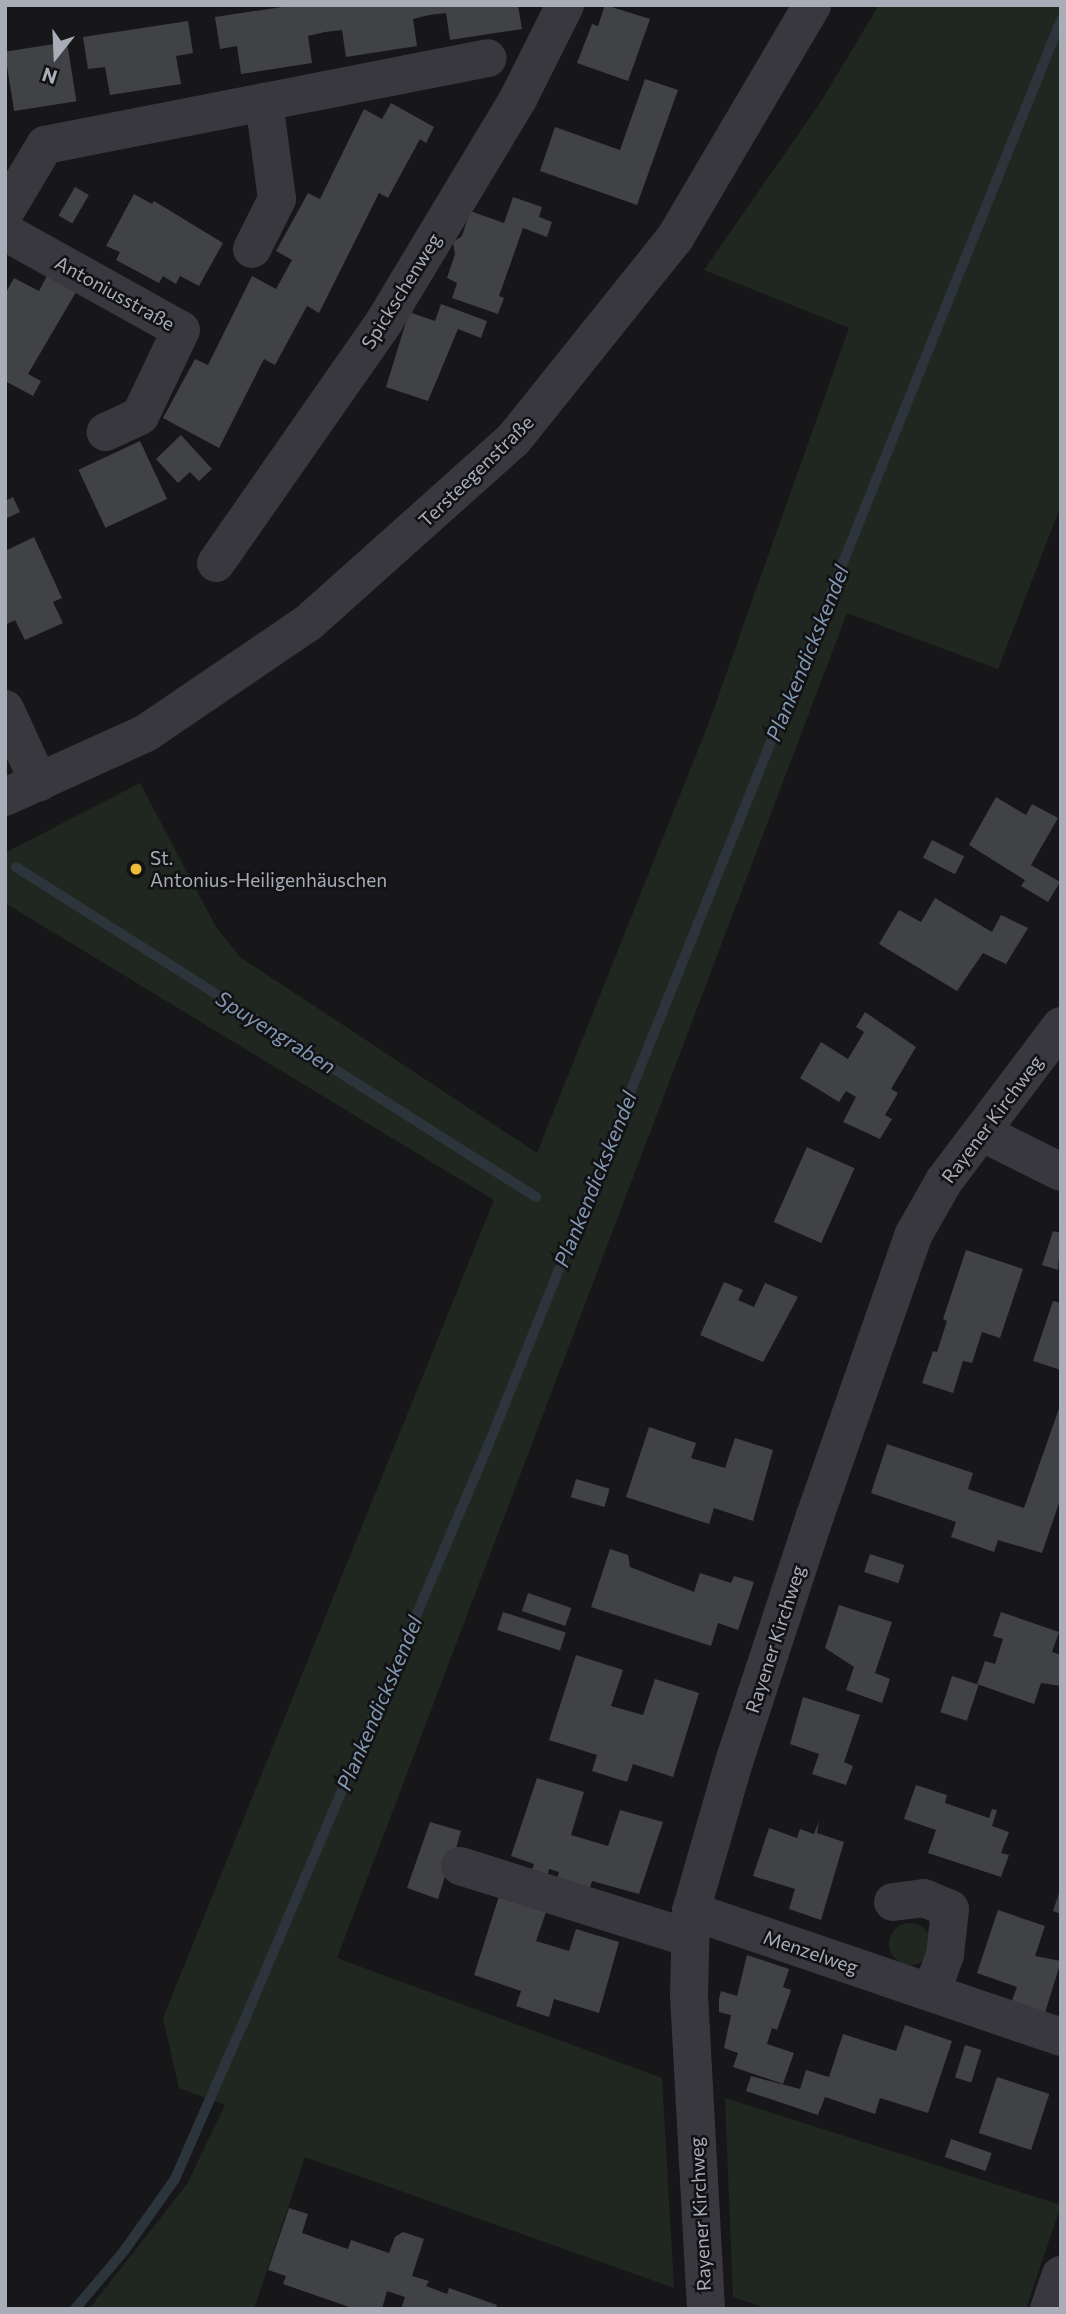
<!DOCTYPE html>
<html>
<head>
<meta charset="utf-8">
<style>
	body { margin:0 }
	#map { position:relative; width:1066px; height:2314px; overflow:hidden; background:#171719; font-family:Commissioner,sans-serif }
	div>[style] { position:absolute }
	.green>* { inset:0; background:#1f2720 }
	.round { border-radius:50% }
	.stream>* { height:10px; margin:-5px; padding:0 5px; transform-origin:5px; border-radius:5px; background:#2d353c }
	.building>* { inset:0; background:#414246; transform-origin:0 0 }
	.minor>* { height:38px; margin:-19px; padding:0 19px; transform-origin:19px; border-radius:19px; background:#38383e }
	.dots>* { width:19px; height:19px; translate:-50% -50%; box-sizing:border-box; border:4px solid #121214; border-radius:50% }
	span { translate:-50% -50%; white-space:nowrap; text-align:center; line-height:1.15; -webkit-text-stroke:5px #121214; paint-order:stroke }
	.street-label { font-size:19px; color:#a9adb8 }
	.poi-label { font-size:19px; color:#a9adb8 }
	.left { translate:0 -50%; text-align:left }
	.water-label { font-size:21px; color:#8198b3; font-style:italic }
	.frame { position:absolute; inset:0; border:7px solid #a9adb8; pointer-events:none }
	.north { position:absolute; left:21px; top:21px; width:70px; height:70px; -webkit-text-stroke:5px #121214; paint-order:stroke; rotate:198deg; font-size:19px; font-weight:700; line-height:28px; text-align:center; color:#a9adb8 }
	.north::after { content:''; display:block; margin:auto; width:24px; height:32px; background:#a9adb8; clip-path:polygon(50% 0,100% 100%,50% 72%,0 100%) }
</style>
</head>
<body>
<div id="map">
	<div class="green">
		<i style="clip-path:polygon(879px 5px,1061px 5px,1061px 505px,998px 669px,847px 613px,337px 1958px,662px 2078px,674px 2288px,305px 2157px,254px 2309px,89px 2309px,187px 2184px,225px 2105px,179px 2088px,163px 2018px,494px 1200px,5px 903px,5px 853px,140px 783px,216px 927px,240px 957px,537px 1153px,708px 725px,849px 328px,704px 270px,820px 103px)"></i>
		<i class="round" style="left:889px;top:1923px;width:42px;height:42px"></i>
		<i style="clip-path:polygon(725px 2098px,1061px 2205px,1026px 2309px,769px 2309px,733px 2297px)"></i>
	</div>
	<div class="stream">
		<i style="left:16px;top:867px;width:616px;rotate:32.4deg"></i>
		<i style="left:75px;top:2309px;width:76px;rotate:-49.8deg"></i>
		<i style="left:124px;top:2251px;width:88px;rotate:-54.7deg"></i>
		<i style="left:175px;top:2179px;width:167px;rotate:-66.4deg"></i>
		<i style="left:242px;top:2026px;width:630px;rotate:-67.02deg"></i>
		<i style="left:488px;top:1446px;width:1537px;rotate:-68.11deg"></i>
	</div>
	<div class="building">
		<i style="clip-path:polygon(295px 5px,518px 5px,522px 29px,450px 40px,446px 13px,429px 15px,413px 19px,417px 46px,346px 57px,342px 30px,325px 32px,308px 36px,312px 63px,241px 74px,237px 46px,220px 49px,215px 17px)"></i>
		<i style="clip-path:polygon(605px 5px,650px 19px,628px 81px,577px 63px,592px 24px,598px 26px)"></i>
		<i style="clip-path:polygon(188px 21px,193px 53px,176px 56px,181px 84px,110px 95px,105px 67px,88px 69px,83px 37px)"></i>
		<i style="left:67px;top:42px;width:60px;height:63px;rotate:81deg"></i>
		<i style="clip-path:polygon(645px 79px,678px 90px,637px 205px,540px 171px,555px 127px,620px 150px)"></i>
		<i style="clip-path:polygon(391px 103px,434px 127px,426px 143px,420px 139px,388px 198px,379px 193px,319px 313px,307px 306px,275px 365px,264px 359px,219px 448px,163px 418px,195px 359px,208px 365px,252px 276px,276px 289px,292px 260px,276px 251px,308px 193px,320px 199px,364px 109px,382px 119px)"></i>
		<i style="left:75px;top:187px;width:16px;height:33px;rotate:30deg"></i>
		<i style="clip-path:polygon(134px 194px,152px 204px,154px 201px,223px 243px,199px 286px,180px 276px,176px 284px,163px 276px,159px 283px,116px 260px,120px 252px,106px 246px)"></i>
		<i style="clip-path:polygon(513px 197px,542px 207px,539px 217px,552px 222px,547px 237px,523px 228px,499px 296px,504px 298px,498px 314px,452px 298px,457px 283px,447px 278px,455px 254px,453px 242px,462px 236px,470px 211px,504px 223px)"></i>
		<i style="clip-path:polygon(47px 276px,76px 292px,28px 374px,41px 381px,33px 396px,5px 381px,5px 294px,14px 278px,39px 291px)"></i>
		<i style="clip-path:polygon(441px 304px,487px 321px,481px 338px,458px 329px,428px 401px,386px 387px,409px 312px,435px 321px)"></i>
		<i style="clip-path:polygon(181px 435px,212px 469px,199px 481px,190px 472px,178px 483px,156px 459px)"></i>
		<i style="left:140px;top:441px;width:64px;height:68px;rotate:65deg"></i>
		<i style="clip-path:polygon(13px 497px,20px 512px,5px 519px,5px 501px)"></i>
		<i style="clip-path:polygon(34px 537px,62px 598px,53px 602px,63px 623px,25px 640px,15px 620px,5px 625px,5px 551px)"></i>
		<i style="clip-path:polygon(996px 797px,1026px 815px,1032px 804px,1058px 818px,1031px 865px,1060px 882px,1048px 902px,1021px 886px,1025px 880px,969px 845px)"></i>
		<i style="left:932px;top:840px;width:36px;height:20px;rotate:27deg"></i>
		<i style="clip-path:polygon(935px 898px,992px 932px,1001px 915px,1028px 928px,1006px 964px,983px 953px,957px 991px,879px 944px,899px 910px,921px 922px)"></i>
		<i style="clip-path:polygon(865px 1012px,916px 1047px,891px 1089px,898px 1093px,885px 1115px,892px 1119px,880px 1139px,843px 1122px,856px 1097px,846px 1091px,839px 1102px,800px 1078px,821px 1042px,848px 1059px,864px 1032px,856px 1027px)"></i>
		<i style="left:807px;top:1147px;width:52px;height:82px;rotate:24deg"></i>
		<i style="clip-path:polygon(1053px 1231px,1061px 1233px,1058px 1270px,1042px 1265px)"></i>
		<i style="clip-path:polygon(966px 1250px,1023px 1269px,1000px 1338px,982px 1332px,972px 1363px,963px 1361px,953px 1393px,922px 1383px,933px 1351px,937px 1352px,947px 1321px,943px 1319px)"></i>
		<i style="clip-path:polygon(724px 1282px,743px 1290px,738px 1300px,754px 1307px,765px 1283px,798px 1297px,763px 1362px,700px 1335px)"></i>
		<i style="clip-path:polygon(1053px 1301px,1061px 1303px,1061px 1370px,1033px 1361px)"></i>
		<i style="clip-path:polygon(1061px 1403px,1061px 1497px,1042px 1553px,998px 1540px,994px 1552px,951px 1537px,956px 1522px,871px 1493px,887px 1444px,973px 1473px,968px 1489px,1024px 1508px)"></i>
		<i style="clip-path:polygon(649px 1427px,696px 1443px,691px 1458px,725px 1468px,735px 1438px,773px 1450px,753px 1521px,714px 1508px,709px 1524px,626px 1497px)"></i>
		<i style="left:576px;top:1479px;width:35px;height:19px;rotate:16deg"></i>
		<i style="clip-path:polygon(610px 1549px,628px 1555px,630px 1567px,694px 1592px,700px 1573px,731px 1583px,734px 1576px,754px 1582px,738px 1630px,718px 1623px,711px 1646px,591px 1607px)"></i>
		<i style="left:870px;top:1554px;width:36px;height:19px;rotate:18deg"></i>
		<i style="left:528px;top:1593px;width:46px;height:19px;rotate:19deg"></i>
		<i style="clip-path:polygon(839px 1605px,892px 1622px,875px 1673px,890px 1679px,882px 1703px,846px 1690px,854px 1667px,825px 1648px)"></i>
		<i style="left:503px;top:1612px;width:66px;height:19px;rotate:18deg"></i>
		<i style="clip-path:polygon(1001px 1612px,1059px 1632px,1052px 1652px,1061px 1655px,1061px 1686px,1041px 1683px,1034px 1704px,977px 1684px,985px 1661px,995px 1664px,1003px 1639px,993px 1636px)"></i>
		<i style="clip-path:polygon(576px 1655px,623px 1670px,611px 1706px,643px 1715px,655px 1679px,699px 1693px,673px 1777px,633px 1764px,627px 1782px,592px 1771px,597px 1755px,549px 1740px)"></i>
		<i style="left:952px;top:1676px;width:28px;height:38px;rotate:18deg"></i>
		<i style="clip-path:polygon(803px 1697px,860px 1715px,844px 1762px,853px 1766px,846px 1785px,812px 1774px,819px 1754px,790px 1744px)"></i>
		<i style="clip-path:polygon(537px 1778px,584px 1792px,571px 1835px,608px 1846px,620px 1810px,663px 1822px,639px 1894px,592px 1881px,587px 1898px,554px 1888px,559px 1872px,549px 1869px,547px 1877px,531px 1872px,534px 1864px,511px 1856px)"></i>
		<i style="clip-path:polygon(916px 1785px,947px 1795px,945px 1803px,989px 1818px,992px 1809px,997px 1810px,992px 1826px,1009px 1832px,1001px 1853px,1009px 1855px,1001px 1877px,928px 1853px,936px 1830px,904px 1819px)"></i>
		<i style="clip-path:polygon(819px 1821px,817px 1833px,844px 1842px,821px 1920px,789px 1909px,795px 1889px,753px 1876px,769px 1828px,797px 1838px,800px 1829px,814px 1834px)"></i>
		<i style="clip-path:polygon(430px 1822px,461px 1831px,452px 1863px,440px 1860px,449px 1863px,438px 1899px,407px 1888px)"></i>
		<i style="clip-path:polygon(1060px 1890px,1061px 1890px,1061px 1914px,1053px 1911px)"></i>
		<i style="clip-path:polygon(499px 1896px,546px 1912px,536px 1941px,569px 1951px,576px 1929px,619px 1942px,599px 2013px,554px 1999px,549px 2017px,516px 2006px,521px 1991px,474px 1975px)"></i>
		<i style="clip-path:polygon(998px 1910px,1045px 1926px,1035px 1956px,1061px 1961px,1044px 2016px,1010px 2006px,1017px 1987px,977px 1973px)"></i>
		<i style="clip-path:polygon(747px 1955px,789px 1969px,783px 1987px,791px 1990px,777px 2030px,772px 2028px,767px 2044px,794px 2053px,783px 2084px,733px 2067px,738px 2053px,724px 2048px,731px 2015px,719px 2012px,719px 1999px,721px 1991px,737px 1996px)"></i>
		<i style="clip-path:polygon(905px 2025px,952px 2041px,928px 2113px,880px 2098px,875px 2114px,825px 2097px,818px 2115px,746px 2091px,751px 2076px,800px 2089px,806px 2070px,829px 2077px,843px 2034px,896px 2051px)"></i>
		<i style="left:965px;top:2045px;width:17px;height:34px;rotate:17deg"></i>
		<i style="left:997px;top:2077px;width:55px;height:59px;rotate:18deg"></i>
		<i style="left:951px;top:2139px;width:43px;height:19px;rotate:19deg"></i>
		<i style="clip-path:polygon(289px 2208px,308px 2214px,302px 2233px,348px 2249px,351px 2240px,389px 2253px,395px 2237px,403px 2232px,424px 2239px,412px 2276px,429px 2281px,426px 2286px,447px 2294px,449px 2288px,497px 2305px,496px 2309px,401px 2309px,405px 2297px,387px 2291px,382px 2309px,355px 2309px,283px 2284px,286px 2276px,268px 2270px)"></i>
	</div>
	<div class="minor">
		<i style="left:5px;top:212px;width:78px;rotate:-59.2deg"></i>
		<i style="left:45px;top:145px;width:451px;rotate:-11.1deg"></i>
		<i style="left:5px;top:232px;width:201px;rotate:29.1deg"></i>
		<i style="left:181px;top:330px;width:95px;rotate:115.5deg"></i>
		<i style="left:140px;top:416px;width:38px;rotate:155deg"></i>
		<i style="left:252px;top:249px;width:56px;rotate:-63.4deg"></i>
		<i style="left:277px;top:199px;width:98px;rotate:-97.6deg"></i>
		<i style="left:216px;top:563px;width:294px;rotate:-55.1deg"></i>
		<i style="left:384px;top:322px;width:262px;rotate:-59deg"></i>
		<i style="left:519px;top:97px;width:103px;rotate:-63.4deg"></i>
		<i style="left:5px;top:709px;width:81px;rotate:65.3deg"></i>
		<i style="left:5px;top:797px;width:155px;rotate:-24.4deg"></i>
		<i style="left:146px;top:733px;width:196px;rotate:-34.2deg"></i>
		<i style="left:308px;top:623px;width:275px;rotate:-41.8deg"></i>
		<i style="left:513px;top:440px;width:259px;rotate:-51.3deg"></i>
		<i style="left:675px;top:238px;width:270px;rotate:-59.5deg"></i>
		<i style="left:981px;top:1132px;width:89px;rotate:26.6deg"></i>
		<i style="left:460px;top:1866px;width:241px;rotate:17.4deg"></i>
		<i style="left:893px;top:1902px;width:31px;rotate:-7deg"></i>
		<i style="left:924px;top:1898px;width:28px;rotate:23deg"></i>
		<i style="left:950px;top:1909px;width:46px;rotate:96.2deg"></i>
		<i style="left:945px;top:1955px;width:40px;rotate:110.2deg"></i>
		<i style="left:691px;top:1911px;width:391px;rotate:18.8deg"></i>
		<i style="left:706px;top:2309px;width:314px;rotate:-93.1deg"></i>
		<i style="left:689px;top:1995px;width:84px;rotate:-88.6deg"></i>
		<i style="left:691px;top:1911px;width:155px;rotate:-73.9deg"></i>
		<i style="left:734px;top:1762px;width:259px;rotate:-71.8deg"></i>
		<i style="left:815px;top:1516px;width:299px;rotate:-70.7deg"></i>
		<i style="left:914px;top:1234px;width:61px;rotate:-60.5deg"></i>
		<i style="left:944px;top:1181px;width:194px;rotate:-53deg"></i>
		<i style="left:1049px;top:2309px;width:36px;rotate:-71deg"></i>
	</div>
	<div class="dots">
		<i style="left:136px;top:869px;background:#efbc38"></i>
	</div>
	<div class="street-label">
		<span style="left:401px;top:291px;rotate:-58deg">Spickschenweg</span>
		<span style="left:115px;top:293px;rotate:29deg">Antoniusstraße</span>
		<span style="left:476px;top:471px;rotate:-44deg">Tersteegenstraße</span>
		<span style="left:992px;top:1119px;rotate:-53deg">Rayener Kirchweg</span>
		<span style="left:775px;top:1639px;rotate:-72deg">Rayener Kirchweg</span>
		<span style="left:811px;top:1952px;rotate:19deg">Menzelweg</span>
		<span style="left:700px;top:2214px;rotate:-93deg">Rayener Kirchweg</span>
	</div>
	<div class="poi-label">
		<span class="left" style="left:150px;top:869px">St.<br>Antonius-Heiligenhäuschen</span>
	</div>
	<div class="water-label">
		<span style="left:807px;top:653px;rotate:-68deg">Plankendickskendel</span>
		<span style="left:276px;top:1032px;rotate:32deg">Spuyengraben</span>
		<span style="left:595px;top:1179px;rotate:-68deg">Plankendickskendel</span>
		<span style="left:379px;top:1703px;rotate:-67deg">Plankendickskendel</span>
	</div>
	<div class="frame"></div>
	<div class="north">N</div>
</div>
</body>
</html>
